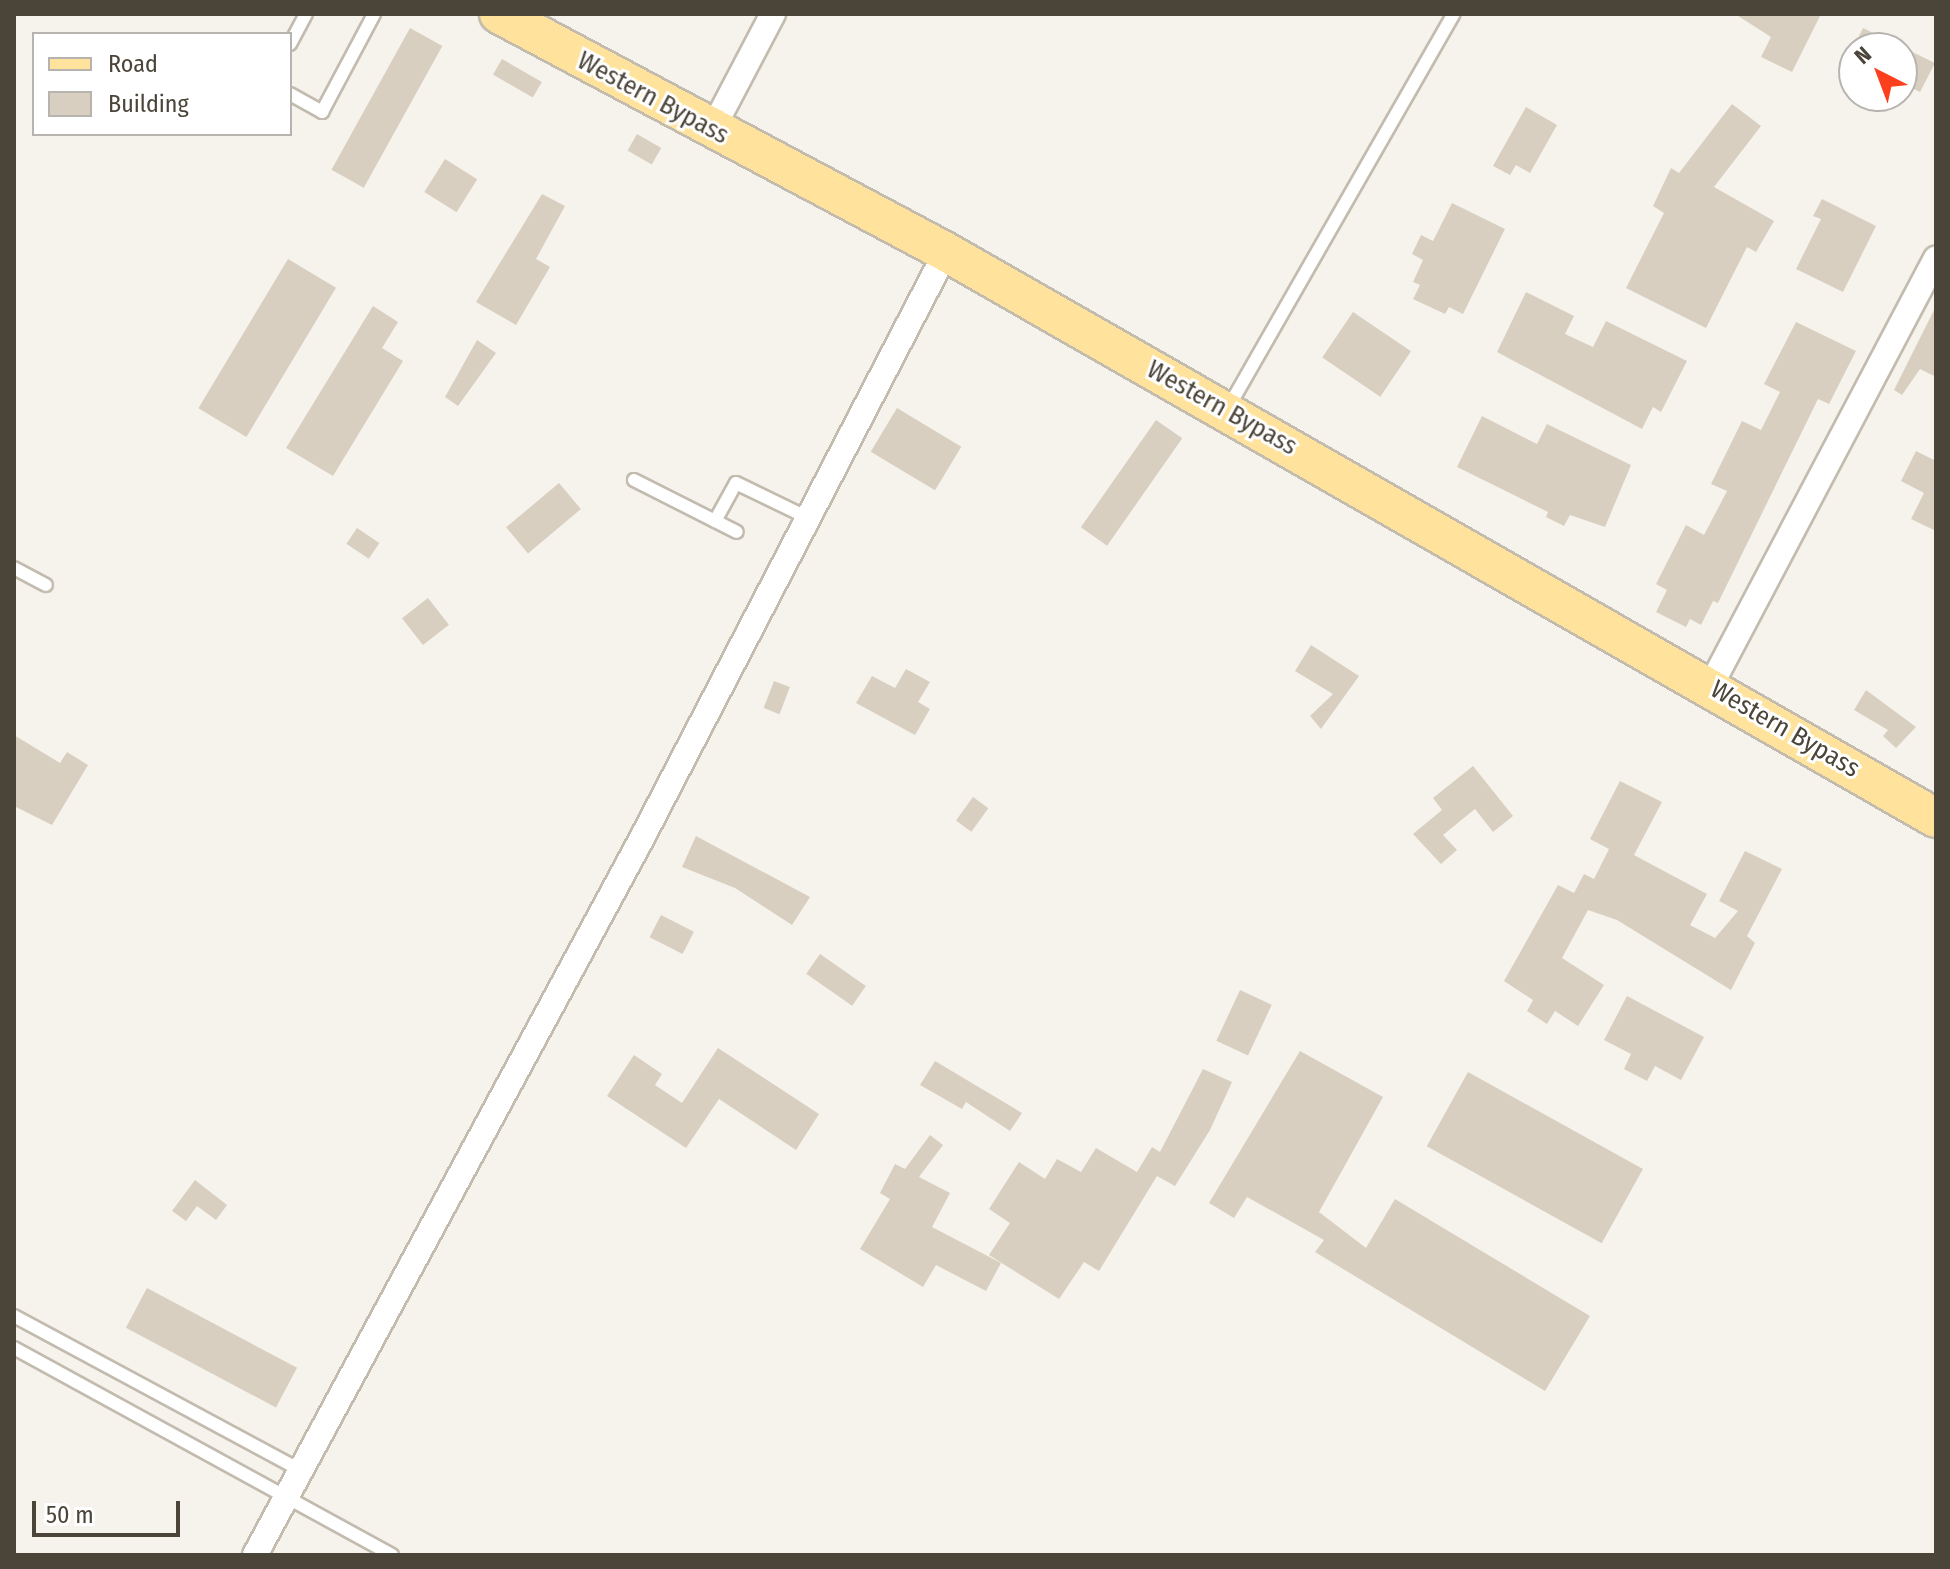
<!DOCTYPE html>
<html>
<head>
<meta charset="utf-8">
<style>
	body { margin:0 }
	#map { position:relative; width:1950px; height:1569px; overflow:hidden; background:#f6f3ec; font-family:"Fira Sans Condensed",sans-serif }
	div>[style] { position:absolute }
	.building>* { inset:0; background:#d8cfc1; transform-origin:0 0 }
	.roads { filter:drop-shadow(2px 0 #c2bbae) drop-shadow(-2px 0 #c2bbae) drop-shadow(0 2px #c2bbae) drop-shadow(0 -2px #c2bbae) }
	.lane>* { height:12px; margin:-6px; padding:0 6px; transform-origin:6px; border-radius:6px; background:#fff }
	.street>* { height:24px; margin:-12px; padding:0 12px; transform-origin:12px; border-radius:12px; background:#fff }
	.primary>* { height:38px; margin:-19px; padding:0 19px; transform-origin:19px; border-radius:19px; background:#ffe39c }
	span { translate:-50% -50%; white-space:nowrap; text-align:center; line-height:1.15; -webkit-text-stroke:6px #fff; paint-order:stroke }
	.street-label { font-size:26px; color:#4b4439 }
	.frame { position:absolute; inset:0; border:16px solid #4b4439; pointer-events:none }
	.legend { position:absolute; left:32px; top:32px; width:260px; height:104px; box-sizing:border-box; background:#fff; border:2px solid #b7b4b0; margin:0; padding:10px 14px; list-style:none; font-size:24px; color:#4b4439 }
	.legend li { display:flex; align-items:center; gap:16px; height:40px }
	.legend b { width:40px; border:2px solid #b7b4b0 }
	.north { position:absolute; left:1838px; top:32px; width:80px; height:80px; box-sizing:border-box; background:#fff; border:2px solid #b7b4b0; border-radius:50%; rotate:318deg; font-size:22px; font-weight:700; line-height:32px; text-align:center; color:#4b4439 }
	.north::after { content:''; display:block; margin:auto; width:28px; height:36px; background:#fc3f1d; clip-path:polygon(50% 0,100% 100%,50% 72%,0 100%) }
	.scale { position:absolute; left:32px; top:1501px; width:148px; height:36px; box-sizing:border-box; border:4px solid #4b4439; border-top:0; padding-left:10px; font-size:24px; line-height:28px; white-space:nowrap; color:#4b4439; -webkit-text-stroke:6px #fff; paint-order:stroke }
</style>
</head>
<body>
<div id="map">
	<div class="building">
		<i style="clip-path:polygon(1735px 14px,1821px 14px,1792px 72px,1761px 57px,1771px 37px)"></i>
		<i style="left:410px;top:28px;width:37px;height:162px;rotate:29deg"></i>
		<i style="clip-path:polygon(1863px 28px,1935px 63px,1920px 92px,1902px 83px,1902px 48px,1853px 48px)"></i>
		<i style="left:502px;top:59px;width:46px;height:18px;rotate:30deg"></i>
		<i style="clip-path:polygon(1732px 104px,1761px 126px,1714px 187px,1774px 221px,1756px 252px,1747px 247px,1706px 328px,1626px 288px,1664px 213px,1653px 206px,1671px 168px,1679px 173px)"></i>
		<i style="clip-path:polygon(1526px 107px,1557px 125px,1530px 173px,1516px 165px,1510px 175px,1493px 166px)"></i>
		<i style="left:637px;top:134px;width:28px;height:19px;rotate:30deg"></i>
		<i style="left:445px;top:159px;width:38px;height:39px;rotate:32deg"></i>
		<i style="clip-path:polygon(542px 194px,565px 206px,536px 259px,550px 267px,516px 325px,476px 302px)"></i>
		<i style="clip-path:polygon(1822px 199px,1876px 226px,1843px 292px,1796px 269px,1821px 219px,1813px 216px)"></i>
		<i style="clip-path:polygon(1452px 203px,1505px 229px,1463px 314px,1449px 307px,1445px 314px,1413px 299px,1420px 285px,1413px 282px,1423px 260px,1412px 254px,1421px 235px,1433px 241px)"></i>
		<i style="left:288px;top:259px;width:56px;height:174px;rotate:31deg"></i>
		<i style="clip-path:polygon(1526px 292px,1574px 316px,1565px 334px,1593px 347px,1606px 321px,1687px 361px,1661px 412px,1653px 407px,1642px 429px,1497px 352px)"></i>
		<i style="clip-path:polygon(373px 306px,398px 322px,382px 348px,403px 361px,333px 476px,286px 448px)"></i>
		<i style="clip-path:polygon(1936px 306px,1936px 377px,1920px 369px,1902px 395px,1894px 390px)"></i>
		<i style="left:1353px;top:312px;width:70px;height:55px;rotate:34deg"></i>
		<i style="clip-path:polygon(1796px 322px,1856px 351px,1829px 404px,1818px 399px,1718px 603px,1713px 601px,1701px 625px,1690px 619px,1686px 627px,1656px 612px,1667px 590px,1656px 584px,1686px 525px,1704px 535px,1727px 491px,1711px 484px,1742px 421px,1761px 430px,1780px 392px,1764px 384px)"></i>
		<i style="clip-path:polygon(477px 340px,496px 353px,458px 406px,445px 397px)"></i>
		<i style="left:897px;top:408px;width:75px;height:51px;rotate:31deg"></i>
		<i style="clip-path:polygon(1482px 416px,1537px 444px,1547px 424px,1631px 465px,1605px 527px,1570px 515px,1564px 526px,1546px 517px,1548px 512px,1457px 467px)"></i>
		<i style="left:1156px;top:420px;width:32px;height:131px;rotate:35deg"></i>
		<i style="clip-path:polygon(1916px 451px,1936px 461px,1936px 531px,1911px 519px,1924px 493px,1901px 481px)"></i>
		<i style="left:559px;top:483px;width:34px;height:69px;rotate:50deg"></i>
		<i style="left:357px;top:528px;width:27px;height:19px;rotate:34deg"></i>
		<i style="left:428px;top:598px;width:34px;height:33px;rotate:52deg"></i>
		<i style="clip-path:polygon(1311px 645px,1359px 676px,1321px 729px,1310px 716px,1333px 694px,1295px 671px)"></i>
		<i style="clip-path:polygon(906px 669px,930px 682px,918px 702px,930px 709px,915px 735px,856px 703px,872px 676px,895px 688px)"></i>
		<i style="left:774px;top:681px;width:17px;height:29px;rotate:21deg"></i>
		<i style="clip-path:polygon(1866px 690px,1916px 727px,1896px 748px,1883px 736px,1888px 730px,1854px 710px)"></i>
		<i style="clip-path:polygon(14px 735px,60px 763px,67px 752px,88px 765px,52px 825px,14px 806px)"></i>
		<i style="clip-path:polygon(1473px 766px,1513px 816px,1493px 832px,1475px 809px,1443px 835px,1457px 850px,1441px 864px,1413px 834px,1442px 810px,1433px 798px)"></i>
		<i style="clip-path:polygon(1620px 781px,1662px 802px,1634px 855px,1707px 894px,1690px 925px,1715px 938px,1738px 911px,1719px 901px,1745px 851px,1782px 869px,1747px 936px,1755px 943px,1731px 990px,1617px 920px,1588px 910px,1562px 958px,1604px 985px,1578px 1026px,1555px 1011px,1547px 1024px,1527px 1011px,1533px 1000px,1504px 981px,1558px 885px,1574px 893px,1584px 874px,1594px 879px,1609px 849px,1590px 839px)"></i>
		<i style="left:973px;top:797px;width:19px;height:29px;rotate:36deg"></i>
		<i style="clip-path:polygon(696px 836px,810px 897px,792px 925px,735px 888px,682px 867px)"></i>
		<i style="left:661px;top:915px;width:37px;height:25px;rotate:27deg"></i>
		<i style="left:820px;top:954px;width:56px;height:24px;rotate:35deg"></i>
		<i style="left:1240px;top:990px;width:35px;height:56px;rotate:25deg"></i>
		<i style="clip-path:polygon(1627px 996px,1704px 1037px,1681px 1080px,1655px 1066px,1647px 1081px,1624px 1069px,1631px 1054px,1604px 1040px)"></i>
		<i style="clip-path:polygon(718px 1048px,819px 1114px,796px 1150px,719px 1099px,686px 1148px,607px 1096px,634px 1055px,662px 1074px,655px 1085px,682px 1103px)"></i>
		<i style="clip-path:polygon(1300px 1051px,1383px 1097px,1319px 1212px,1366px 1248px,1395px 1199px,1590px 1316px,1545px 1391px,1315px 1252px,1324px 1240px,1247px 1197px,1234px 1218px,1209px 1203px)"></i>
		<i style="clip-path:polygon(935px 1061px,1022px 1113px,1010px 1131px,966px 1102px,962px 1109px,920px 1085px)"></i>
		<i style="clip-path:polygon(1203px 1069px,1232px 1082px,1210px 1130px,1175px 1186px,1157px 1176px,1099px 1271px,1084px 1262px,1059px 1299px,989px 1255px,1010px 1223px,989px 1209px,1019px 1162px,1045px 1179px,1057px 1159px,1081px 1172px,1096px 1148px,1137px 1172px,1152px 1147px,1160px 1152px)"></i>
		<i style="left:1468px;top:1072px;width:200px;height:85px;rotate:29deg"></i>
		<i style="clip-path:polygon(930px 1135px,943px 1145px,919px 1177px,950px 1193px,932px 1227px,1001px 1263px,986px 1291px,936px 1265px,923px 1287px,860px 1249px,890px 1199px,880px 1193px,895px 1164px,905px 1169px)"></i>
		<i style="clip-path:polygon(195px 1180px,227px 1205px,216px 1220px,197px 1206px,186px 1221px,172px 1211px)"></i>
		<i style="left:147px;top:1288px;width:170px;height:45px;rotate:28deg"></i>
	</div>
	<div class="roads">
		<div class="lane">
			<i style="left:290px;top:44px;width:34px;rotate:-62deg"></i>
			<i style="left:290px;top:94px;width:37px;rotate:29deg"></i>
			<i style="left:322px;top:112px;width:111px;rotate:-62deg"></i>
			<i style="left:1228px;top:408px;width:454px;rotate:-60.2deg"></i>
			<i style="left:634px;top:480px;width:115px;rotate:26.8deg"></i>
			<i style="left:715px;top:521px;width:43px;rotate:-61.1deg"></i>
			<i style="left:736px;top:483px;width:80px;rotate:25.9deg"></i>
			<i style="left:14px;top:568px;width:36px;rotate:28deg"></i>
			<i style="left:14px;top:1316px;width:325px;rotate:28.3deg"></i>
			<i style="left:14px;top:1348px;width:431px;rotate:28.7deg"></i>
		</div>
		<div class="street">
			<i style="left:712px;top:130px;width:131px;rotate:-62.3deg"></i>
			<i style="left:1711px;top:685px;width:482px;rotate:-62.2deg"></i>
			<i style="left:255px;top:1555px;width:813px;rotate:-61.64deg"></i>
			<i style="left:641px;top:840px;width:662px;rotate:-62.58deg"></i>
		</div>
		<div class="primary">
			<i style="left:499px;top:14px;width:506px;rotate:28.03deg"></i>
			<i style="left:946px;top:252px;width:1140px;rotate:29.76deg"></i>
		</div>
	</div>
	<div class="street-label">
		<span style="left:653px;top:98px;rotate:28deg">Western Bypass</span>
		<span style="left:1222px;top:408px;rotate:29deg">Western Bypass</span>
		<span style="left:1785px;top:729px;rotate:30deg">Western Bypass</span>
	</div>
	<div class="frame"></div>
	<ul class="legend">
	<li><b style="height:10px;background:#ffe39c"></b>Road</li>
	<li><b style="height:22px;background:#d8cfc1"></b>Building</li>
	</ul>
	<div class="north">N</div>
	<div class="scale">50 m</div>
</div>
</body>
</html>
